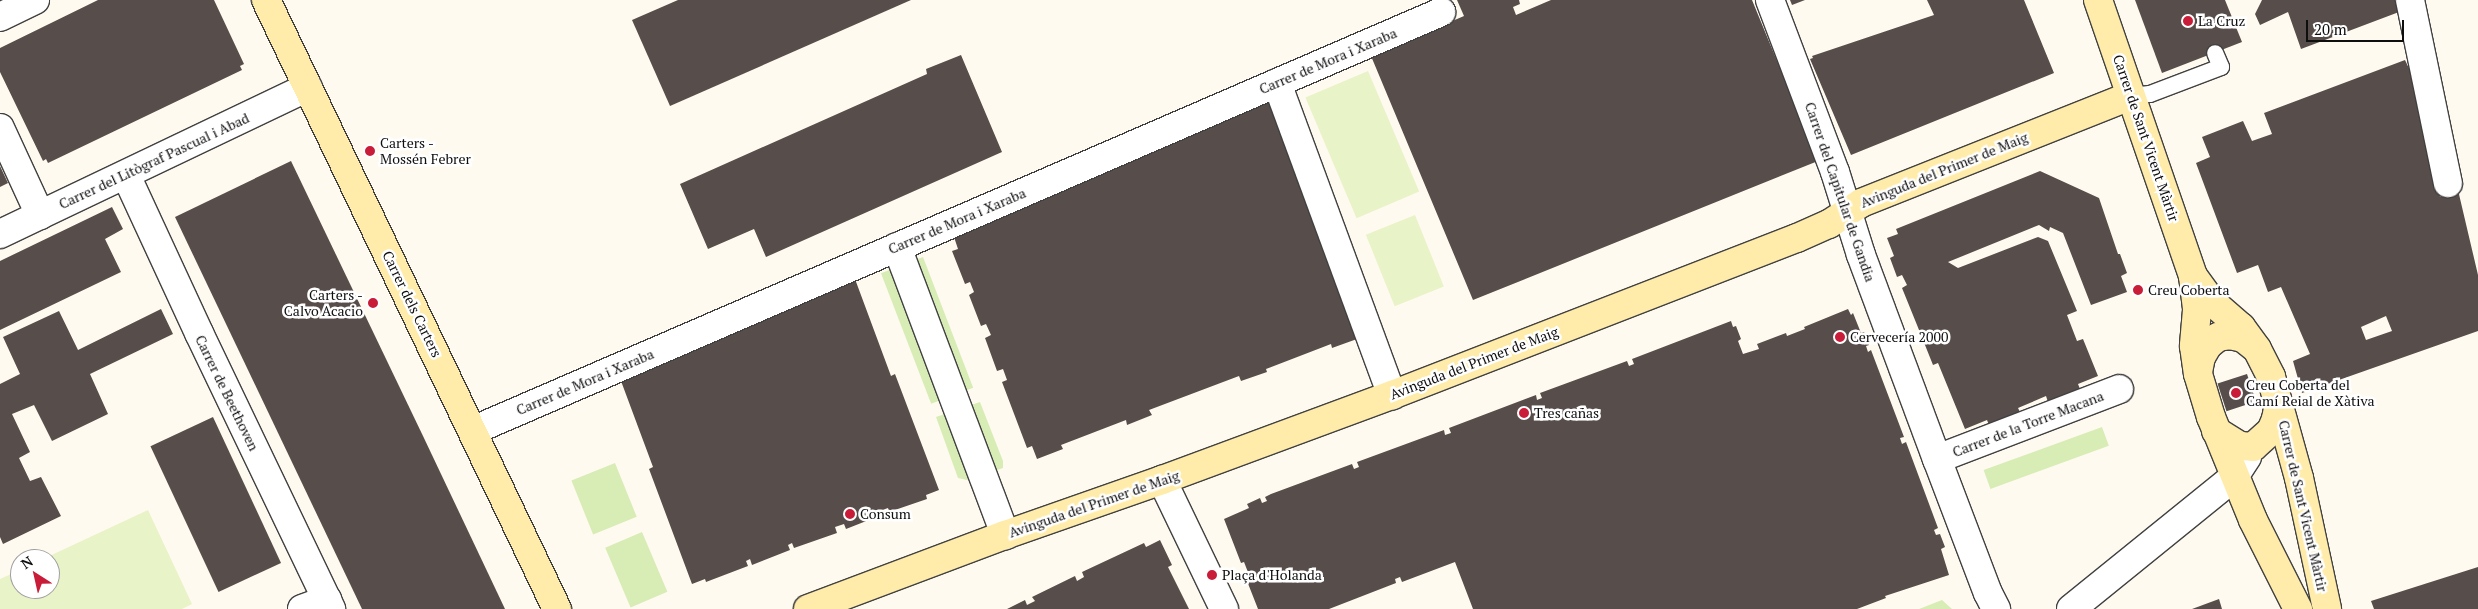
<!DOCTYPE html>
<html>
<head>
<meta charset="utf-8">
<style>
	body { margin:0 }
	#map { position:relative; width:2478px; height:609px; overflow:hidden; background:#fffaef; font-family:"PT Serif",serif }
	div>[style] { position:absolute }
	.green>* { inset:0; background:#d8ecb6; transform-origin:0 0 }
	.pitch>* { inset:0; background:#e9f3c8; transform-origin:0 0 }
	.building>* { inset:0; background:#574d4a; transform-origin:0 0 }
	.roads { filter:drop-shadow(1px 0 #414141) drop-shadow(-1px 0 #414141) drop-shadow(0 1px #414141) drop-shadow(0 -1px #414141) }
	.lane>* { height:16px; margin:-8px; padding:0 8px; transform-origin:8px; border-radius:8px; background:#fff }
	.street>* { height:28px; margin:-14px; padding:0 14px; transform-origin:14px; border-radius:14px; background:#fff }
	.secondary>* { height:28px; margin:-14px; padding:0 14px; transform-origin:14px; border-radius:14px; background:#ffecaa }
	.dots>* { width:14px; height:14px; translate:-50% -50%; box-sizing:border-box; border:2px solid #fff; border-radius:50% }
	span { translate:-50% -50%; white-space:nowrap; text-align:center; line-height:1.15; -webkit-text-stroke:5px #fff; paint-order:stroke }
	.poi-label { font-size:14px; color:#0e0e0e }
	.left { translate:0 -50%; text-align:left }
	.right { translate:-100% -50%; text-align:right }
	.street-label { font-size:14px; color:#0e0e0e }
	.north { position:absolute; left:10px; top:549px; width:50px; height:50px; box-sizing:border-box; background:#fff; border:1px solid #9f9f9f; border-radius:50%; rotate:325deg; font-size:14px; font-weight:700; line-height:20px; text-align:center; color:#0e0e0e }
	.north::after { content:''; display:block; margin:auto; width:18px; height:22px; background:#c81c38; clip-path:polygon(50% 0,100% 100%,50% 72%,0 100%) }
	.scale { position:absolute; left:2306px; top:20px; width:98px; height:22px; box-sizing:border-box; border:2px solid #0e0e0e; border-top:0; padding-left:6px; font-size:15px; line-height:18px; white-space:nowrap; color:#0e0e0e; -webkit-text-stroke:4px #fff; paint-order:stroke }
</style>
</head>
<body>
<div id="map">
	<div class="green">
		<i style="left:923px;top:257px;width:140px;height:45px;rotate:69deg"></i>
		<i style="clip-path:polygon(980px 402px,1003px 461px,1003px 468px,967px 480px,958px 478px,936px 417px)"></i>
		<i style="left:2102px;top:427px;width:20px;height:126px;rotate:70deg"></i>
		<i style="left:615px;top:463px;width:58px;height:47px;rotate:68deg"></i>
		<i style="left:642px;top:532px;width:65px;height:40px;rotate:67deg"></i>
		<i style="clip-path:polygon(1942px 600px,1952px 609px,1919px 609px)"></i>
	</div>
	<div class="pitch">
		<i style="left:1368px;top:71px;width:131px;height:68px;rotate:67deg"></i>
		<i style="left:1415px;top:215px;width:77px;height:53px;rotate:68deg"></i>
		<i style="clip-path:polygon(148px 510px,192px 604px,182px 609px,0 609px,0 579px,20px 570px,20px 589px,50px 589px,50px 559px,43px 559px)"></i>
	</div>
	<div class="building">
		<i style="clip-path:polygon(98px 0,214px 0,244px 64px,240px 66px,242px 70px,48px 163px,46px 159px,43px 161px,0 72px,0 48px)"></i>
		<i style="clip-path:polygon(678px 0,911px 0,670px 106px,632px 20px)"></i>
		<i style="clip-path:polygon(1457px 0,1519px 0,1520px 4px,1513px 7px,1516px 15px,1551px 0,1752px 0,1818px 161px,1473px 300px,1371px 56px,1464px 16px)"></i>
		<i style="clip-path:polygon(1790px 0,1805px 0,1792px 5px)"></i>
		<i style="clip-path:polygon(1927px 0,2024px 0,2054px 73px,1851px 155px,1810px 59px,1813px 58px,1812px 56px,1934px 15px)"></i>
		<i style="clip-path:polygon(2135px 0,2225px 0,2242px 42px,2162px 73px)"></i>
		<i style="clip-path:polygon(2262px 0,2396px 0,2399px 12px,2301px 49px,2288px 12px,2260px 25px,2255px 14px)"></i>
		<i style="clip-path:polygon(961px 55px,1002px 152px,766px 257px,754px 229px,708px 249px,680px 184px,927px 74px,926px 69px)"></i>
		<i style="clip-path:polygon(evenodd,2405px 60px,2414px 79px,2440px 197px,2458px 190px,2478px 275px,2478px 331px,2302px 393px,2293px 361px,2310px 354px,2281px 287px,2268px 292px,2258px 265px,2237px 273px,2196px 163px,2210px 157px,2202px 137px,2243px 121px,2252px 141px,2272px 134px,2264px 113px,2405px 60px,2386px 316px,2392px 331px,2366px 340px,2361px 327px,2386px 316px)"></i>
		<i style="clip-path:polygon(1268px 100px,1280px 115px,1275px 117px,1279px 128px,1284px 126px,1357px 339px,1332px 348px,1331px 344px,1266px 369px,1267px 372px,1241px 381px,1239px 376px,1149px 410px,1152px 415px,1127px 425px,1126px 420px,1061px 445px,1063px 449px,1037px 459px,1032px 446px,1027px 448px,1002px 382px,1007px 380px,1003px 369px,997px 371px,985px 338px,991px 335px,986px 324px,981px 326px,969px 295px,974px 292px,970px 282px,965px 284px,952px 251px,958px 249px,954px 237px)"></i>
		<i style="clip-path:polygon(291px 161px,423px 436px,505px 609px,362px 609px,175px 217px)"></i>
		<i style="clip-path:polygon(0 166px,8px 183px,0 187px)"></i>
		<i style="clip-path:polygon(2040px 171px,2099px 198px,2118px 254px,2120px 254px,2127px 273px,2121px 276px,2127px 292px,2091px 305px,2063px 233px,2050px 227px,2049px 231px,2039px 225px,1948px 262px,1958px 268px,2038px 237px,2048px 241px,2077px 311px,2067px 315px,2077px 341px,2083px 339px,2098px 376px,2078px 384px,2080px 389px,2048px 402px,2046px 396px,2018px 408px,2020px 412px,1989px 425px,1987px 420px,1965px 429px,1938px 363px,1933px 365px,1917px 325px,1902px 288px,1907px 285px,1902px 275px,1897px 277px,1890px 258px,1894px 256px,1887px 238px,1898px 234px,1896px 229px)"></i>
		<i style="clip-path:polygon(112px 207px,123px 229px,105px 239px,121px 272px,0 330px,0 261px)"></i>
		<i style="clip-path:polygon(855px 279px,891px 376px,895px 374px,939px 490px,926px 495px,927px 499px,889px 512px,888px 508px,877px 512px,879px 516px,846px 529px,844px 524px,835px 527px,837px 533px,794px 548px,792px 543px,788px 545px,790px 550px,752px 565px,750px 559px,746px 561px,748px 566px,706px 582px,705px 579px,692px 584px,649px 469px,653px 467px,621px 381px)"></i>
		<i style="clip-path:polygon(161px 309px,173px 334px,90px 374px,108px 414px,52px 441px,34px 405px,12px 414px,30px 452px,19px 458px,30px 481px,41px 477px,61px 516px,3px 544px,0 537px,0 384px,20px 374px,3px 337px,59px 311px,78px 350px)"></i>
		<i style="clip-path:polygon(1848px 309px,1851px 315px,1853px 313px,1861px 333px,1864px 332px,1869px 345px,1866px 346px,1868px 352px,1871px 350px,1904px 437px,1900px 438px,1902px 444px,1906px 442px,1938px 528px,1934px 530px,1936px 535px,1940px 534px,1945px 547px,1941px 549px,1949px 575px,1885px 596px,1886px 598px,1857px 609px,1473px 609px,1455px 562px,1402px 582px,1400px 577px,1395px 579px,1396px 583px,1329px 609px,1258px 609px,1247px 581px,1251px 580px,1244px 562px,1241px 563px,1224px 519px,1249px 508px,1247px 504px,1260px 498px,1262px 503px,1267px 501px,1265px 497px,1271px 494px,1352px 464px,1354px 469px,1359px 467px,1357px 462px,1444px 430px,1445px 435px,1451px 433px,1449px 428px,1536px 395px,1537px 400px,1542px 398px,1540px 393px,1627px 361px,1629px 366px,1634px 364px,1632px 359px,1731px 321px,1733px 327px,1736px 326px,1741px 339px,1738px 341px,1743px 354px,1759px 349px,1757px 344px,1786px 333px,1787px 336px,1805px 329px,1804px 327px)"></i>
		<i style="left:2247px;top:374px;width:29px;height:31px;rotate:72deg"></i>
		<i style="left:213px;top:417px;width:161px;height:69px;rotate:65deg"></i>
		<i style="clip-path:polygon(1160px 540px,1172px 565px,1168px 567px,1189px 609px,1007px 609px,1025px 600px,1027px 605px,1035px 601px,1032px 597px,1075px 576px,1077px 581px,1084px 577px,1082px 572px,1144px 543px,1146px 547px)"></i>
		<i style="clip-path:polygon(2478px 567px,2478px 609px,2374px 609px,2371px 601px)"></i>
		<i style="clip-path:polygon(2219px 599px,2222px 609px,2192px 609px)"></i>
	</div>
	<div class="roads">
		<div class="lane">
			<i style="left:2130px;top:96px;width:20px;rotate:-6deg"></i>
			<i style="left:2150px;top:94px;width:76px;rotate:-20.8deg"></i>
			<i style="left:2221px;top:67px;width:15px;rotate:-113deg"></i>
		</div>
		<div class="street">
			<i style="left:1770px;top:0;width:184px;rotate:69.3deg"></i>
			<i style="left:1835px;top:172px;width:87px;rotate:72.6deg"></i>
			<i style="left:1861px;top:255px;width:218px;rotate:69.6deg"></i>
			<i style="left:1937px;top:459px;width:143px;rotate:69.2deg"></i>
			<i style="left:1988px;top:593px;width:18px;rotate:63deg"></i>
			<i style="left:2410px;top:0;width:187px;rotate:78.3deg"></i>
			<i style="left:0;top:17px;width:39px;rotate:-26deg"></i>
			<i style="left:1277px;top:83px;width:333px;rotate:69.8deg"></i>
			<i style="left:0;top:128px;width:96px;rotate:65.3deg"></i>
			<i style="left:126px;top:175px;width:174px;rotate:65.2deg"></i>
			<i style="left:199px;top:333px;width:306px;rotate:64.4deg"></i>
			<i style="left:0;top:234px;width:341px;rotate:-25.5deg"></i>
			<i style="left:897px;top:247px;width:308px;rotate:69.4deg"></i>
			<i style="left:472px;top:431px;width:1056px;rotate:-23.38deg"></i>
			<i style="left:1937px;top:459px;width:195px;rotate:-21deg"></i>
			<i style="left:1162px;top:480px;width:143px;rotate:64.3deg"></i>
			<i style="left:302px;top:609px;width:27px;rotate:-20deg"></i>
			<i style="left:2071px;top:609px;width:210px;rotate:-39deg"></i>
			<i style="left:2234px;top:477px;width:24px;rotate:-57deg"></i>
		</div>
		<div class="secondary">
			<i style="left:266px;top:0;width:675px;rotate:64.46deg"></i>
			<i style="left:2098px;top:0;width:292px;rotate:71deg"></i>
			<i style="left:2193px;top:276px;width:34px;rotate:83deg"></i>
			<i style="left:2197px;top:310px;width:36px;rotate:95deg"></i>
			<i style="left:2194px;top:346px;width:28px;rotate:82deg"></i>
			<i style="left:2198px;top:374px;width:45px;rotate:73.2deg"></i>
			<i style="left:2211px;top:417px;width:111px;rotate:67.8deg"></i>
			<i style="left:2253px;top:520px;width:100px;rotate:63.2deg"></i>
			<i style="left:2193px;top:276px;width:31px;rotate:54deg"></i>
			<i style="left:2211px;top:301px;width:40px;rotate:41deg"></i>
			<i style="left:2241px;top:327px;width:27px;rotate:54deg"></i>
			<i style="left:2257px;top:349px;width:31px;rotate:63deg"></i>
			<i style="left:2271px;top:377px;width:105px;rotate:74.5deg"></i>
			<i style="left:2299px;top:478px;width:134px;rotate:77.9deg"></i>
			<i style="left:2198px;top:372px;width:15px;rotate:-79deg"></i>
			<i style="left:2201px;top:357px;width:14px;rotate:-60deg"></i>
			<i style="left:2208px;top:345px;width:13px;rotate:-39deg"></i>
			<i style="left:2218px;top:337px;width:12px;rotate:-9deg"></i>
			<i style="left:2230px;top:335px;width:13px;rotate:13deg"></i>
			<i style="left:2243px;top:338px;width:16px;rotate:38deg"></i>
			<i style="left:2216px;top:431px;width:28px;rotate:32deg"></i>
			<i style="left:2240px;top:446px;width:13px;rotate:4deg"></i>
			<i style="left:2253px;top:447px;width:24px;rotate:-42deg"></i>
			<i style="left:2271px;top:431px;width:13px;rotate:-67deg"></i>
			<i style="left:2276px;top:419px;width:15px;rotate:-79deg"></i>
			<i style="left:808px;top:609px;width:210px;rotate:-20.6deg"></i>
			<i style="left:1005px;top:535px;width:166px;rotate:-19.3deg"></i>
			<i style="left:1162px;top:480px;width:245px;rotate:-20.3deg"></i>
			<i style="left:1392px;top:395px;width:434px;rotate:-21.2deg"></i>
			<i style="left:1797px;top:238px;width:35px;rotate:-24deg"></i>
			<i style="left:1829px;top:224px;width:38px;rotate:-33deg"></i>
			<i style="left:1861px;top:203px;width:289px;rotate:-21.7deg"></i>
		</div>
	</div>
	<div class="dots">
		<i style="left:2188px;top:21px;background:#c81c38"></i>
		<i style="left:370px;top:151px;background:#c81c38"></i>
		<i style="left:2138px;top:290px;background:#c81c38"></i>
		<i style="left:373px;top:303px;background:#c81c38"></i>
		<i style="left:1840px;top:337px;background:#c81c38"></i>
		<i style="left:2236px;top:393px;background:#c81c38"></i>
		<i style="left:1524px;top:413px;background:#c81c38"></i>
		<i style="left:850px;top:514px;background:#c81c38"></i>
		<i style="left:1212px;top:575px;background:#c81c38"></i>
	</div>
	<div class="poi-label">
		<span class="left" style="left:2198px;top:21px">La Cruz</span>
		<span class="left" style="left:380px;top:151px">Carters -<br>Mossén Febrer</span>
		<span class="left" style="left:2148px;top:290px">Creu Coberta</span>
		<span class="right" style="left:363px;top:303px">Carters -<br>Calvo Acacio</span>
		<span class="left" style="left:1850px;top:337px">Cervecería 2000</span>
		<span class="left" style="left:2246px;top:393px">Creu Coberta del<br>Camí Reial de Xàtiva</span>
		<span class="left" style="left:1534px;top:413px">Tres cañas</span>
		<span class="left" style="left:860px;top:514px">Consum</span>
		<span class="left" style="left:1222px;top:575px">Plaça d'Holanda</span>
	</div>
	<div class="street-label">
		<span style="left:1328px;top:61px;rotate:-23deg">Carrer de Mora i Xaraba</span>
		<span style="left:2146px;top:138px;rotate:71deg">Carrer de Sant Vicent Màrtir</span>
		<span style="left:154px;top:161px;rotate:-25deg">Carrer del Litògraf Pascual i Abad</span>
		<span style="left:1944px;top:170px;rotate:-22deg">Avinguda del Primer de Maig</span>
		<span style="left:1840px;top:192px;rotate:71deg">Carrer del Capitular de Gandia</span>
		<span style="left:957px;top:221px;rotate:-23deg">Carrer de Mora i Xaraba</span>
		<span style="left:412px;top:304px;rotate:64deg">Carrer dels Carters</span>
		<span style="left:1474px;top:363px;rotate:-21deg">Avinguda del Primer de Maig</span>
		<span style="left:585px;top:382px;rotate:-23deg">Carrer de Mora i Xaraba</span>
		<span style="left:227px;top:393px;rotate:64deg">Carrer de Beethoven</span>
		<span style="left:2028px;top:424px;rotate:-21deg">Carrer de la Torre Macana</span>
		<span style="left:1094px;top:504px;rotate:-19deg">Avinguda del Primer de Maig</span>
		<span style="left:2303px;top:506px;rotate:77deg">Carrer de Sant Vicent Màrtir</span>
	</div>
	<div class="north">N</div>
	<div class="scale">20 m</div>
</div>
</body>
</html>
